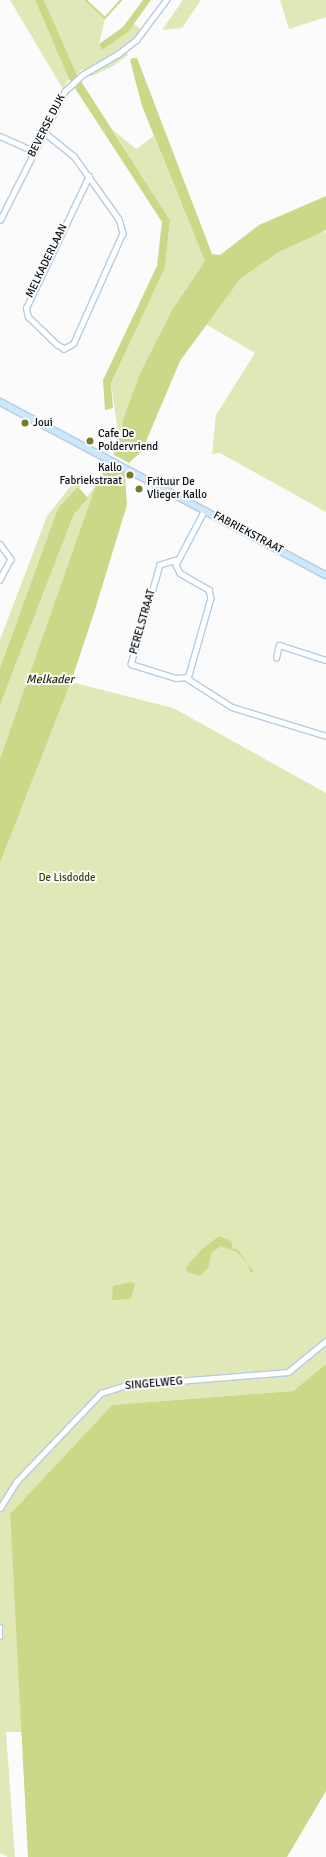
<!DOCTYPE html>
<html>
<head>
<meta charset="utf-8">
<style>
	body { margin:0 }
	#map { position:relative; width:326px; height:1857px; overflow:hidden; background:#fbfbfb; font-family:Signika,sans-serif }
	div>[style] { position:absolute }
	.green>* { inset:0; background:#dfe8b6 }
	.water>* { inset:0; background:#ccd888 }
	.pier>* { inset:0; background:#fbfbfb; transform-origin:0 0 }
	.stream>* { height:1.5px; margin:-0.75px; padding:0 0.75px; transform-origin:0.75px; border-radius:0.75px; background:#ccd888 }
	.roads { filter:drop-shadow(1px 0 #b5cde2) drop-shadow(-1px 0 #b5cde2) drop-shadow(0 1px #b5cde2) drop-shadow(0 -1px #b5cde2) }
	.street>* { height:4.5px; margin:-2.25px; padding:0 2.25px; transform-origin:2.25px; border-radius:2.25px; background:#fff }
	.secondary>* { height:6px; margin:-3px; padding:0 3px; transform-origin:3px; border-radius:3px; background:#cce8fd }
	.dots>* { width:11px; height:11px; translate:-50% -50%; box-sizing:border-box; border:2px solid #fbfbfb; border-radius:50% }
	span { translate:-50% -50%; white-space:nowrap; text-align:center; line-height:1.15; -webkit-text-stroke:4px #fbfbfb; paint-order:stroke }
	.street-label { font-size:11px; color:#060e15 }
	.poi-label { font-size:11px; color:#060e15 }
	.left { translate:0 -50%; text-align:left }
	.right { translate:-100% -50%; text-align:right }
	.park-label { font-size:11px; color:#404608 }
	.water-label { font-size:12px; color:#292e0b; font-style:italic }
</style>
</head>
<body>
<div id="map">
	<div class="green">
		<i style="clip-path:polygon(10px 0,35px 0,69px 79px,63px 89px)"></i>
		<i style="clip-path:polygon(44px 0,86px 0,105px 18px,99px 44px,102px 50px,134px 24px,142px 30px,125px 47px,128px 55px,113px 66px,92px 76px,86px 75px,82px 69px,77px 75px)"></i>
		<i style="clip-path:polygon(183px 0,201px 0,182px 28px,162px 30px)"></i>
		<i style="clip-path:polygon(280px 0,326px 0,326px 17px,289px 29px)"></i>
		<i style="clip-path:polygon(112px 129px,136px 149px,154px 136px,205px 261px,172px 310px,141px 371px,119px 439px,111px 383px,165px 268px,170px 220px)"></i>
		<i style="clip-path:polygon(324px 230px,326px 234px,326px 512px,220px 453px,212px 454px,216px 415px,255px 353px,204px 323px,240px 279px,279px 252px)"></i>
		<i style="clip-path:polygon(88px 480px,58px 508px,0 668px,0 640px,47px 516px,73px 483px)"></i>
		<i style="clip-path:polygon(96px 485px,86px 520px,0 759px,0 705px,74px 514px)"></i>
		<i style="clip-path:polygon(71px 682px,173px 708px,326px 793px,326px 1364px,293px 1391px,112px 1405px,10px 1514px,22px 1732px,6px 1732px,15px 1857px,8px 1857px,0 1853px,0 863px)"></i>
	</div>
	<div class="water">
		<i style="clip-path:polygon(35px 0,44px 0,77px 75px,170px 220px,165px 268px,111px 383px,113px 408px,105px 410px,103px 380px,157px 266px,162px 222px,69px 79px)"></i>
		<i style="clip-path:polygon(143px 0,151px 0,128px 32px,102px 50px,99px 44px,123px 27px)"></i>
		<i style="clip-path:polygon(133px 58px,137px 58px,212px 254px,220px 255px,259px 225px,326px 196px,326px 230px,279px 252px,240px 279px,180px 361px,142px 451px,130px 462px,125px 476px,127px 505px,94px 613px,71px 682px,0 863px,0 759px,96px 485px,117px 448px,124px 417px,141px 371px,172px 310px,205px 261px,142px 106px,130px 60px)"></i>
		<i style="clip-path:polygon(78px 487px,88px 498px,74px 514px,0 705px,0 668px,58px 508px)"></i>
		<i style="clip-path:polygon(219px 1236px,231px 1241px,233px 1249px,238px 1250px,254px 1272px,250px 1272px,249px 1265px,237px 1252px,221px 1246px,211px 1253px,209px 1266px,201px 1276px,187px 1272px,186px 1267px,201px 1250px)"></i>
		<i style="clip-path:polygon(132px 1282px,135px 1284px,131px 1299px,112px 1300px,113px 1286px)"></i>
		<i style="clip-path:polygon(326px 1364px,326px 1791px,287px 1857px,28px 1857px,10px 1514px,112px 1405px,293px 1391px)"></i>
	</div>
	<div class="pier">
		<i style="left:112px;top:454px;width:21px;height:11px;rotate:28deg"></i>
	</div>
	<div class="stream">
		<i style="left:86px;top:0;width:26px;rotate:43deg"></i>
		<i style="left:105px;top:18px;width:24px;rotate:-48deg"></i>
	</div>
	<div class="roads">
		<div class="street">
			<i style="left:44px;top:132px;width:38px;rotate:39deg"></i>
			<i style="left:74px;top:156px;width:77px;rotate:54.5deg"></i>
			<i style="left:119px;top:219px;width:15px;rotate:74deg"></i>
			<i style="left:123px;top:233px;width:120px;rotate:114deg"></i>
			<i style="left:0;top:136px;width:37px;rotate:24deg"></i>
			<i style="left:0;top:220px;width:144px;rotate:-63.3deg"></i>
			<i style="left:65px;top:91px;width:23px;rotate:-43deg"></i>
			<i style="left:82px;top:75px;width:42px;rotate:-30.3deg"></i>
			<i style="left:118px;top:54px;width:23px;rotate:-38deg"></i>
			<i style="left:136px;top:40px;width:50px;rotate:-53.1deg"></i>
			<i style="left:72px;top:345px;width:9px;rotate:153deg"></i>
			<i style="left:64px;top:349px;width:8px;rotate:-150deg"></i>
			<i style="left:57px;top:345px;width:40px;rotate:-136deg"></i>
			<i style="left:28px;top:317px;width:9px;rotate:-103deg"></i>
			<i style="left:26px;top:308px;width:146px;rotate:-64.5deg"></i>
			<i style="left:205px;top:510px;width:62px;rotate:117.8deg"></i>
			<i style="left:176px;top:565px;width:9px;rotate:63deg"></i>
			<i style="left:180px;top:573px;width:34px;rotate:30deg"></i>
			<i style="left:209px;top:590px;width:8px;rotate:76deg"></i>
			<i style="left:211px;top:598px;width:84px;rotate:105.9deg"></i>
			<i style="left:188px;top:679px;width:52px;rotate:32.5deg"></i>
			<i style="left:232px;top:707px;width:98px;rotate:17.1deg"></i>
			<i style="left:0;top:544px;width:19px;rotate:54deg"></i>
			<i style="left:11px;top:559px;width:24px;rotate:118deg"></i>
			<i style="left:177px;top:560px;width:18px;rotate:164deg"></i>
			<i style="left:160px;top:565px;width:103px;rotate:106.3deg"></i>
			<i style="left:131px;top:664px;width:47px;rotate:17.3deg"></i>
			<i style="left:176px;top:678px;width:12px;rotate:-5deg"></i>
			<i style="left:276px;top:658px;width:13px;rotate:-77deg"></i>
			<i style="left:279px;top:645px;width:49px;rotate:17.7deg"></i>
			<i style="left:0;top:1508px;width:31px;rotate:-58deg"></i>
			<i style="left:16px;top:1482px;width:123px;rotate:-46.3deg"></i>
			<i style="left:101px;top:1393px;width:28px;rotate:-17deg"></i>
			<i style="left:128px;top:1385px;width:161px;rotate:-4.6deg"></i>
			<i style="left:288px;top:1372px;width:49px;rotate:-39.2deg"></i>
			<i style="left:0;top:1627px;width:9px;rotate:90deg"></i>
		</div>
		<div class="secondary">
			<i style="left:0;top:402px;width:369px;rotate:28deg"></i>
		</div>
	</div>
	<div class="dots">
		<i style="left:25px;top:423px;background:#747e2a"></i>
		<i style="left:90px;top:441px;background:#747e2a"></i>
		<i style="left:130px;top:475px;background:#747e2a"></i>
		<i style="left:139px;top:489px;background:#747e2a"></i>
	</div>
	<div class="street-label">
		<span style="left:47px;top:126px;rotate:-63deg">BEVERSE DIJK</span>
		<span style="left:47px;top:261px;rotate:-64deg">MELKADERLAAN</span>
		<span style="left:248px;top:533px;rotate:28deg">FABRIEKSTRAAT</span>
		<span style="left:143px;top:622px;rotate:-74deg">PERELSTRAAT</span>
		<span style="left:154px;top:1384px;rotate:-5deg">SINGELWEG</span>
	</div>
	<div class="poi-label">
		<span class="left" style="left:33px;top:423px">Joui</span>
		<span class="left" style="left:98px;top:441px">Cafe De<br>Poldervriend</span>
		<span class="right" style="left:122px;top:475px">Kallo<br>Fabriekstraat</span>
		<span class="left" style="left:147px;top:489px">Frituur De<br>Vlieger Kallo</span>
	</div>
	<div class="park-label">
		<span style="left:67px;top:878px">De Lisdodde</span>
	</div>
	<div class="water-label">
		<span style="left:50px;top:680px">Melkader</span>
	</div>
</div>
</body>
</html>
